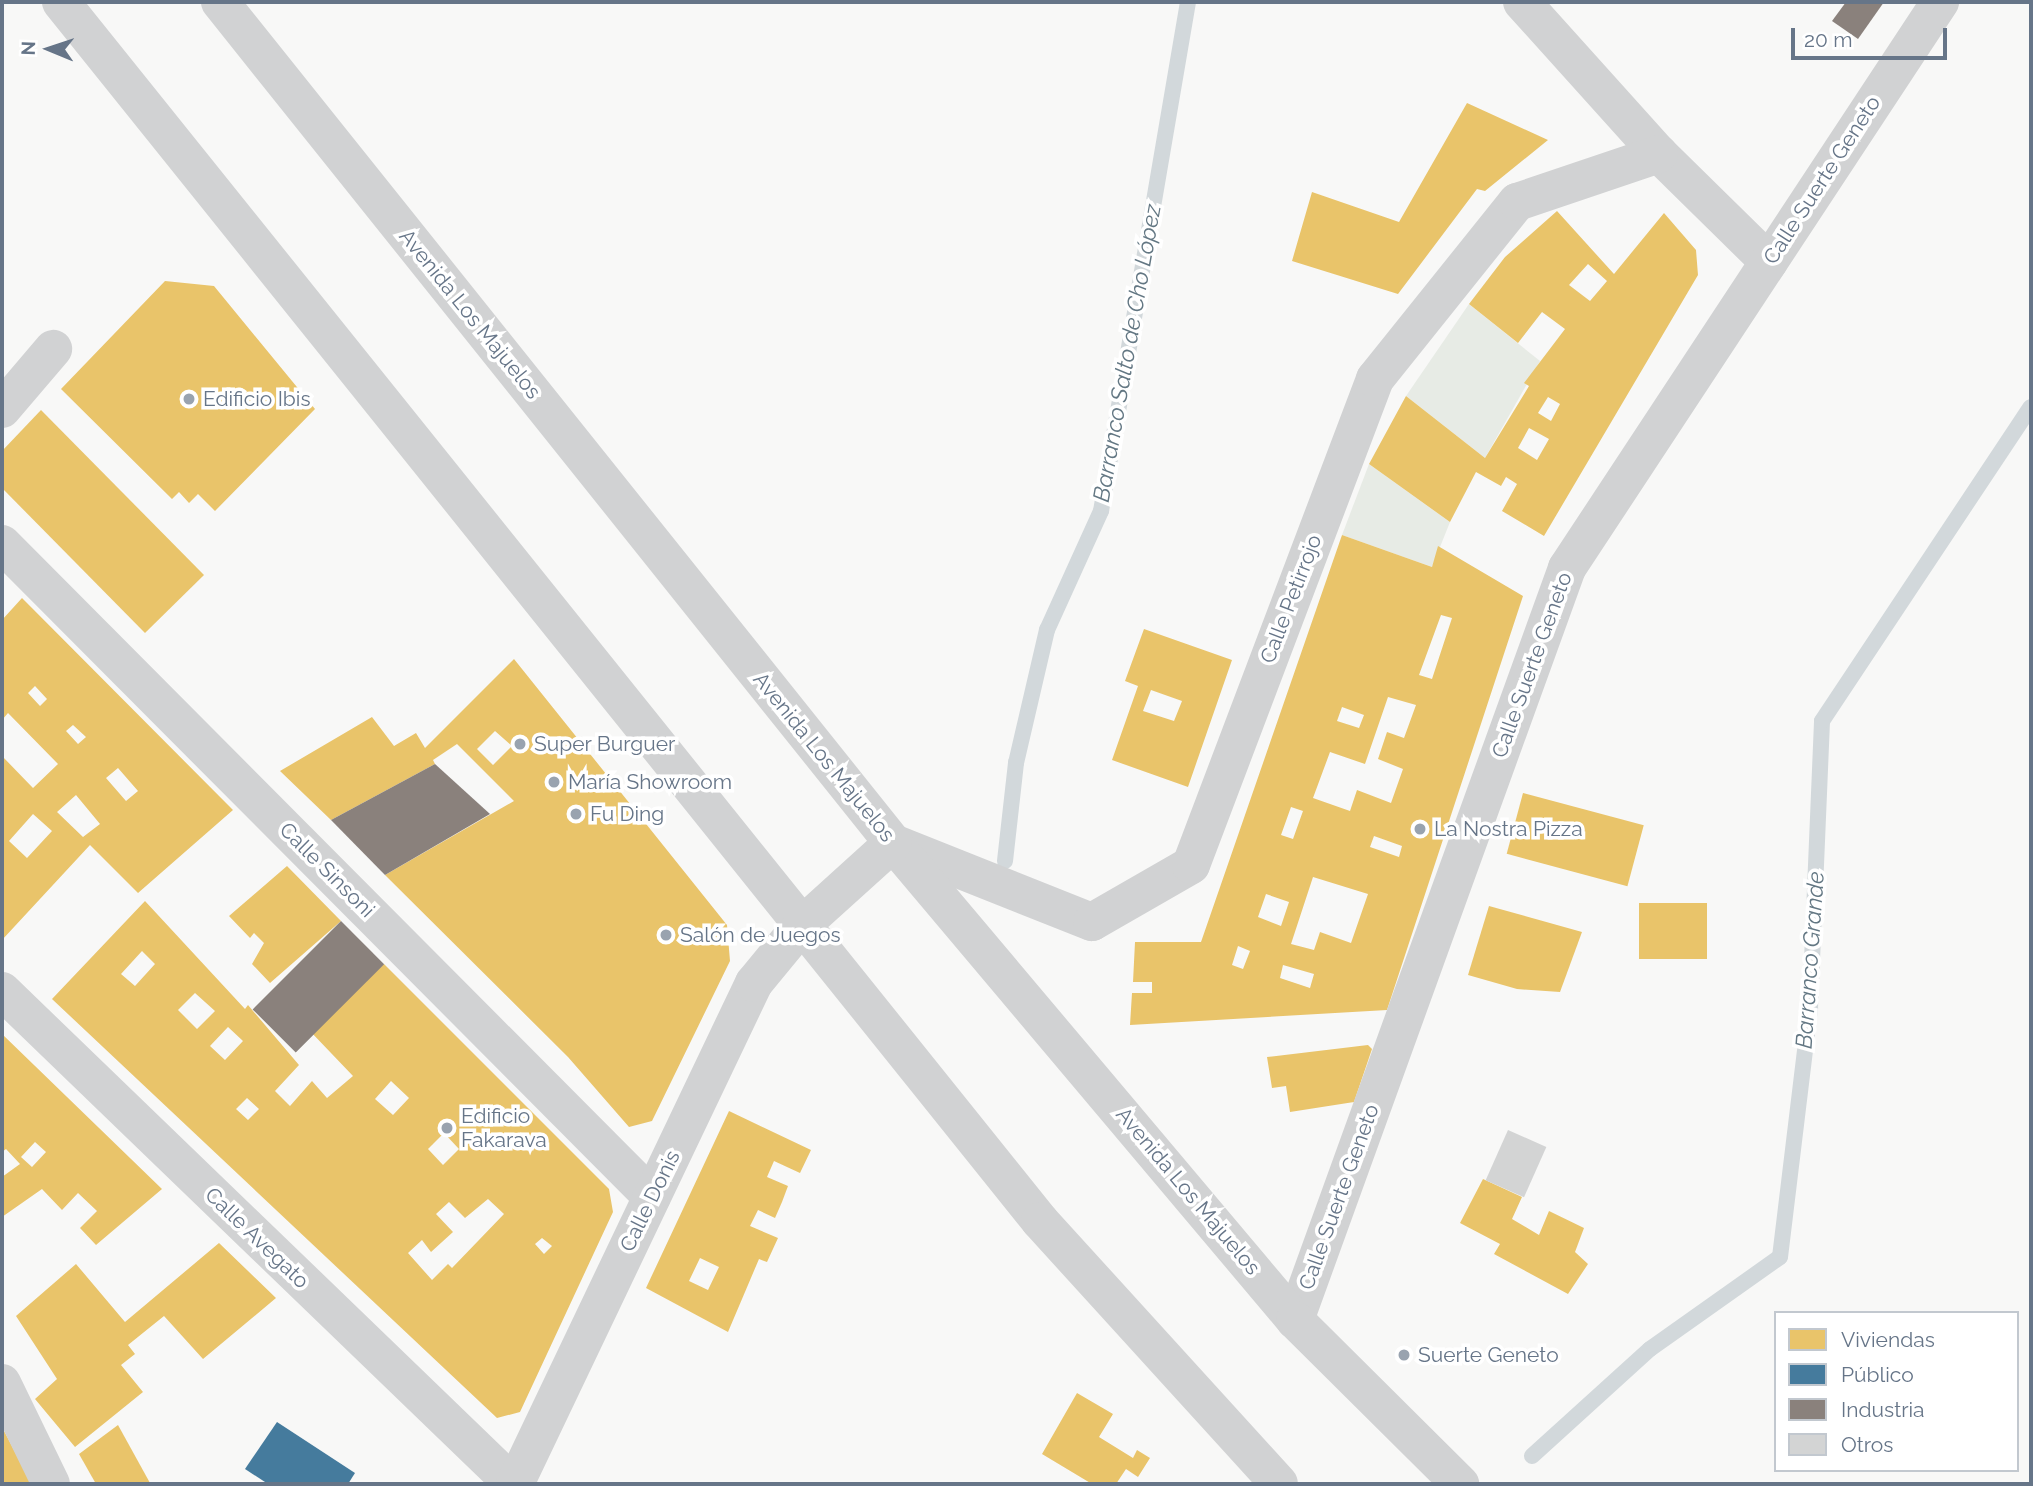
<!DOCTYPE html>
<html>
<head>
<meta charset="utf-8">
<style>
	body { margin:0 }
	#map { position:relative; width:2033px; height:1486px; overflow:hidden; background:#f8f8f7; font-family:Raleway,sans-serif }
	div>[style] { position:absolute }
	.green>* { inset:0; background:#e7ebe5 }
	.homes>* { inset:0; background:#e9c46a; transform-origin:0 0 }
	.public>* { inset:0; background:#457b9d }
	.industry>* { inset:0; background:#8a817c; transform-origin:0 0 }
	.stream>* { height:16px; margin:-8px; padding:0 8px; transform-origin:8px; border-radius:8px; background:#d2d8db }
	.building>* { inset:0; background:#d3d4d4; transform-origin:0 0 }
	.minor>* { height:38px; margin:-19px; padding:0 19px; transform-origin:19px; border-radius:19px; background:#d1d2d3 }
	.tertiary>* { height:38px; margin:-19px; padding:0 19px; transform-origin:19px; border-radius:19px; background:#d1d2d3 }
	.dots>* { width:19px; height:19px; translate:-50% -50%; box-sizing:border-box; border:4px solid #fff; border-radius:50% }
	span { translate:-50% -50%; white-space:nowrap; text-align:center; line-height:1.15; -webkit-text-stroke:7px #fff; paint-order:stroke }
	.street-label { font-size:21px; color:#667588 }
	.poi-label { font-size:21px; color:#667588 }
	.left { translate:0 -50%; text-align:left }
	.water-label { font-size:23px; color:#637783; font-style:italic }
	.frame { position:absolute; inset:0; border:4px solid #667588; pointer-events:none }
	.legend { position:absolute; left:1774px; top:1311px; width:245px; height:161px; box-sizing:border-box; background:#fff; border:2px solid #c2c8cf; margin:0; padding:9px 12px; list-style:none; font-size:21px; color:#667588 }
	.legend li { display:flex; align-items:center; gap:14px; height:35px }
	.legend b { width:35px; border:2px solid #c2c8cf }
	.north { position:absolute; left:14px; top:14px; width:70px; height:70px; -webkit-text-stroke:5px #fff; paint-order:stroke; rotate:272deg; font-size:19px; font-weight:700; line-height:28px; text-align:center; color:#667588 }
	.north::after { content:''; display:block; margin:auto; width:24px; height:32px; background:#667588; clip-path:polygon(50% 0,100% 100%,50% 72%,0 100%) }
	.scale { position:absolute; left:1791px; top:28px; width:156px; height:32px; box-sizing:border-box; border:4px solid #667588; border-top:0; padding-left:9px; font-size:21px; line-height:24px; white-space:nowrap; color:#667588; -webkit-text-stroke:5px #fff; paint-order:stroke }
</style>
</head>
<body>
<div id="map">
	<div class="green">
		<i style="clip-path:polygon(1469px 304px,1540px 361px,1485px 458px,1406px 396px)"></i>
		<i style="clip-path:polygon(1369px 464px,1450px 522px,1432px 567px,1342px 535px)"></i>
	</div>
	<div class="homes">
		<i style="clip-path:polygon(1467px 103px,1548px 140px,1485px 191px,1477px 189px,1398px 294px,1292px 261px,1312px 192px,1399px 222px)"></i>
		<i style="clip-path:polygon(evenodd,1557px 211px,1614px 274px,1664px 213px,1696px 250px,1698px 275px,1544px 536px,1502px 511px,1517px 484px,1506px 477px,1501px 486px,1476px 472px,1450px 522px,1369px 464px,1406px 396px,1485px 458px,1529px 386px,1524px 383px,1565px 329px,1542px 312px,1518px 343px,1469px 304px,1505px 257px,1557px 211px,1588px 264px,1607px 281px,1590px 301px,1569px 285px,1588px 264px,1557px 211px,1548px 397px,1560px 404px,1551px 421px,1538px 413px,1548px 397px,1557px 211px,1529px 428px,1549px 439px,1537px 460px,1518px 448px,1529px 428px)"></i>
		<i style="clip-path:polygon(165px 281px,214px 286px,315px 409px,215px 511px,198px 494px,189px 503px,179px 492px,172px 499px,61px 389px)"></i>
		<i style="clip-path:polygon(41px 410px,204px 575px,145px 633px,2px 488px,2px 451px)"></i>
		<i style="clip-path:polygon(evenodd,1342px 535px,1432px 567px,1438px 546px,1523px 596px,1387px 1010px,1130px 1025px,1132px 993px,1152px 993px,1152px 982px,1133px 982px,1135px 942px,1201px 942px,1342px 535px,1441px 615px,1452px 618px,1432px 679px,1419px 675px,1441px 615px,1342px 535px,1388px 697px,1416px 705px,1404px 738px,1387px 732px,1378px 759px,1403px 769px,1391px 803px,1357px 790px,1350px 811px,1313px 798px,1330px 752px,1365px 764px,1388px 697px,1342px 535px,1342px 707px,1364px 715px,1359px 728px,1337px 721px,1342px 707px,1342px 535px,1291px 807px,1303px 811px,1293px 839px,1281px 835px,1291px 807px,1342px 535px,1374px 836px,1402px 846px,1399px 857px,1370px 847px,1374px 836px,1342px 535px,1313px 877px,1368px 894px,1351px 943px,1320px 932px,1314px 950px,1291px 944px,1313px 877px,1342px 535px,1266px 894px,1289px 902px,1281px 926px,1258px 917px,1266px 894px,1342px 535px,1238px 946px,1250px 951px,1243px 969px,1232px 965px,1238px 946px,1342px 535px,1283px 965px,1314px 974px,1310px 988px,1280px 978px,1283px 965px)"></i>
		<i style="clip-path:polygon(evenodd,22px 598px,233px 810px,138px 893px,90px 845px,2px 940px,2px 756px,33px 788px,58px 764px,8px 713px,2px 720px,2px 620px,22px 598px,35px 686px,47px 699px,40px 706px,28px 693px,35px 686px,22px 598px,73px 725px,86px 737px,78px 744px,66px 731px,73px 725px,22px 598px,118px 768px,138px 791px,126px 801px,106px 778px,118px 768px,22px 598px,76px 795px,100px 824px,83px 837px,57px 812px,76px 795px,22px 598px,33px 814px,52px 831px,27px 858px,9px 841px,33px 814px)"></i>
		<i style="clip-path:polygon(evenodd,1144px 629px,1232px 660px,1188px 787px,1112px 760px,1138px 686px,1125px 681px,1144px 629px,1151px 690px,1182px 701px,1174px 721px,1143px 711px,1151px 690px)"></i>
		<i style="clip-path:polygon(evenodd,514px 659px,727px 925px,730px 961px,652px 1121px,629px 1127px,568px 1057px,385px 875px,514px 801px,457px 744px,433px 760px,435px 764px,331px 820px,280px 771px,372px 717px,394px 746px,416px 733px,425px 748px,514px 659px,495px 731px,512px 746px,493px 765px,477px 749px,495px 731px)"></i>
		<i style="left:1523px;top:793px;width:125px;height:63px;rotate:15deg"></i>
		<i style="clip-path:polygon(287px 866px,341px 921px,270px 983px,252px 964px,264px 943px,254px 933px,250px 938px,229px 916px)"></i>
		<i style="clip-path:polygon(evenodd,145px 901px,245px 1009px,248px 1005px,299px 1065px,275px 1091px,290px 1106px,312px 1081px,327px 1098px,353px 1076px,309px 1030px,384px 964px,609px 1189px,613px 1212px,520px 1412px,497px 1418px,52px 999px,145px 901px,142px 951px,155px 964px,135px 986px,121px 974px,142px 951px,145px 901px,195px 993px,215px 1011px,197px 1029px,178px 1010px,195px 993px,145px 901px,228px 1027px,243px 1041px,225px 1060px,210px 1046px,228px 1027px,145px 901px,391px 1081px,409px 1098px,393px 1115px,375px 1099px,391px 1081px,145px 901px,247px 1098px,259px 1109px,248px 1120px,236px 1109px,247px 1098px,145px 901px,444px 1133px,459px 1149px,443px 1165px,428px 1149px,444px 1133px,145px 901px,488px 1199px,504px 1214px,452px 1268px,448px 1264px,432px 1280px,408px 1253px,422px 1240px,431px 1252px,453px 1232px,436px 1214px,449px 1202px,465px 1218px,488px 1199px,145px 901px,542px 1238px,552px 1246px,544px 1254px,535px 1244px,542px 1238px)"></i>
		<i style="left:1639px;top:903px;width:68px;height:56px"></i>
		<i style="clip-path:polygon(1489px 906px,1582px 932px,1560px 992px,1517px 989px,1468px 975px)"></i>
		<i style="clip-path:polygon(evenodd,2px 1034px,162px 1189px,96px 1245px,80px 1228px,97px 1211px,78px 1193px,62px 1210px,42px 1189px,2px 1217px,2px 1177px,20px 1164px,6px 1149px,2px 1152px,2px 1034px,35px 1142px,46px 1152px,32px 1167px,21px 1157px,35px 1142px)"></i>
		<i style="clip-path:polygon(1368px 1045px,1372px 1049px,1354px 1102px,1290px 1112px,1286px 1086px,1272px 1088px,1267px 1057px)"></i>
		<i style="clip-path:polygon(evenodd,729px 1111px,811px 1150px,800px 1173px,774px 1161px,767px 1177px,788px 1186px,782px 1202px,775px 1218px,758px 1210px,750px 1226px,778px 1238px,767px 1262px,759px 1259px,728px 1332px,646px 1288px,729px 1111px,700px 1258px,719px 1267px,708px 1290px,689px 1281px,700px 1258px)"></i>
		<i style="clip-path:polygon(1483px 1179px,1522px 1197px,1512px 1219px,1539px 1235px,1549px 1211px,1584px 1228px,1575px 1252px,1588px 1264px,1568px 1294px,1494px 1254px,1500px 1244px,1460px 1223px)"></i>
		<i style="clip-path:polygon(219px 1243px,276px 1298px,203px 1359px,164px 1316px,128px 1345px,135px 1354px,121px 1365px,143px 1392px,75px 1447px,35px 1399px,57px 1379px,16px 1316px,76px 1264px,125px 1322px)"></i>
		<i style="clip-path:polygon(1077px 1393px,1113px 1414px,1099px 1437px,1133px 1458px,1137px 1450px,1150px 1458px,1138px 1477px,1126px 1469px,1116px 1484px,1092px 1484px,1042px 1454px)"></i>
		<i style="clip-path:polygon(118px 1425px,150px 1483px,147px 1484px,96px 1484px,79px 1454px)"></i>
		<i style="clip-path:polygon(2px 1427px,32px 1484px,2px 1484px)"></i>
	</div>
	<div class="public">
		<i style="clip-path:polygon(277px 1422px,355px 1473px,348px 1484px,268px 1484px,245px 1469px)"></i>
	</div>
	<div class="industry">
		<i style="clip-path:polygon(1846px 2px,1884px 2px,1858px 39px,1832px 21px)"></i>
		<i style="clip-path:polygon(435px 764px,490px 814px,385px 875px,331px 820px)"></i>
		<i style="left:341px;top:921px;width:61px;height:125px;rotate:45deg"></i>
	</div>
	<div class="stream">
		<i style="left:1005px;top:861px;width:99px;rotate:-83.6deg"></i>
		<i style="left:1016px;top:763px;width:137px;rotate:-76.9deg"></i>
		<i style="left:1047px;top:630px;width:131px;rotate:-65.6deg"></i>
		<i style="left:1101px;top:511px;width:516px;rotate:-80.3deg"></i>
		<i style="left:1532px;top:1456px;width:159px;rotate:-42.2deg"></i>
		<i style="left:1650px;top:1349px;width:159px;rotate:-35.3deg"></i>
		<i style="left:1780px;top:1257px;width:251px;rotate:-83.1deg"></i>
		<i style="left:1810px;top:1008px;width:287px;rotate:-87.6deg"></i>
		<i style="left:1822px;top:721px;width:377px;rotate:-56.4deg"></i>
	</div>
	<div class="building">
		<i style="left:1508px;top:1130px;width:42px;height:55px;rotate:24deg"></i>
	</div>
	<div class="minor">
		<i style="left:1522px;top:2px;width:205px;rotate:48deg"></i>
		<i style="left:1659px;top:154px;width:154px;rotate:44.5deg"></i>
		<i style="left:2px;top:409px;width:79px;rotate:-49.6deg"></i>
		<i style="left:2px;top:544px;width:921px;rotate:45.13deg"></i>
		<i style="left:893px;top:843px;width:214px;rotate:21.7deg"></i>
		<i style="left:1092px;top:922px;width:114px;rotate:-29.9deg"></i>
		<i style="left:1191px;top:865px;width:520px;rotate:-69.26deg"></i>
		<i style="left:1375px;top:379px;width:227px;rotate:-51.3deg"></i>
		<i style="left:1517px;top:202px;width:150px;rotate:-18.7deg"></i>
		<i style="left:2px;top:991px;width:710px;rotate:43.97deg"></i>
		<i style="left:1295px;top:1320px;width:800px;rotate:-70.11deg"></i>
		<i style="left:1567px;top:568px;width:678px;rotate:-56.61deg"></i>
		<i style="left:2px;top:1383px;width:112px;rotate:64.1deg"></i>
		<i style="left:515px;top:1484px;width:555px;rotate:-64.5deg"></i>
		<i style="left:754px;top:983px;width:72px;rotate:-50.6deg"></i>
	</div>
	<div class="tertiary">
		<i style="left:61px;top:2px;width:1563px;rotate:51.23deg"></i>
		<i style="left:1040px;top:1221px;width:355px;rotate:47.7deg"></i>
		<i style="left:220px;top:2px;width:1077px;rotate:51.33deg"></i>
		<i style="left:893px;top:843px;width:624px;rotate:49.88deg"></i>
		<i style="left:1295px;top:1320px;width:233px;rotate:44.8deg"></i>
		<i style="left:800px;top:927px;width:125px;rotate:-42.1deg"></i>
	</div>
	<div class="dots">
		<i style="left:189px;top:399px;background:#99a3af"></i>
		<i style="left:520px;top:744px;background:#99a3af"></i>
		<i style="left:554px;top:782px;background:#99a3af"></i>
		<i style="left:576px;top:814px;background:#99a3af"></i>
		<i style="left:1420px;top:829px;background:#99a3af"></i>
		<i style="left:666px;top:935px;background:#99a3af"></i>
		<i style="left:447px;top:1128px;background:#99a3af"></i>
		<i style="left:1404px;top:1355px;background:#99a3af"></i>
	</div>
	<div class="street-label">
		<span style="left:1822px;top:180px;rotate:-57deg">Calle Suerte Geneto</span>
		<span style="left:470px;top:314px;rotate:51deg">Avenida Los Majuelos</span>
		<span style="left:1291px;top:599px;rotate:-69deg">Calle Petirrojo</span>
		<span style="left:1532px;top:665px;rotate:-70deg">Calle Suerte Geneto</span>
		<span style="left:824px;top:757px;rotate:51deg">Avenida Los Majuelos</span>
		<span style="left:327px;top:870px;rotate:45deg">Calle Sinsoni</span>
		<span style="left:1188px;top:1191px;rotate:50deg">Avenida Los Majuelos</span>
		<span style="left:1339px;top:1197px;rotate:-70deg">Calle Suerte Geneto</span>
		<span style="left:650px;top:1201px;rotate:-64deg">Calle Donis</span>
		<span style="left:257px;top:1238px;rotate:44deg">Calle Avegato</span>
	</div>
	<div class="poi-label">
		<span class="left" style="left:203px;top:399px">Edificio Ibis</span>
		<span class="left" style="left:534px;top:744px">Super Burguer</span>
		<span class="left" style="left:568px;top:782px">María Showroom</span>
		<span class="left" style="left:590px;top:814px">Fu Ding</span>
		<span class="left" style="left:1434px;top:829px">La Nostra Pizza</span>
		<span class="left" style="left:680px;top:935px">Salón de Juegos</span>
		<span class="left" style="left:461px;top:1128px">Edificio<br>Fakarava</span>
		<span class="left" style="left:1418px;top:1355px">Suerte Geneto</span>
	</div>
	<div class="water-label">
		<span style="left:1127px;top:353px;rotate:-80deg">Barranco Salto de Cho López</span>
		<span style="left:1810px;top:960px;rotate:-86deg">Barranco Grande</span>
	</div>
	<div class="frame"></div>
	<ul class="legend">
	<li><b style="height:19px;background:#e9c46a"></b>Viviendas</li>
	<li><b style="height:19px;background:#457b9d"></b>Público</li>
	<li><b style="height:19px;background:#8a817c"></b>Industria</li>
	<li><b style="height:19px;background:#d3d4d4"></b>Otros</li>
	</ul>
	<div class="north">N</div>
	<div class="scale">20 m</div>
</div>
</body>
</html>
